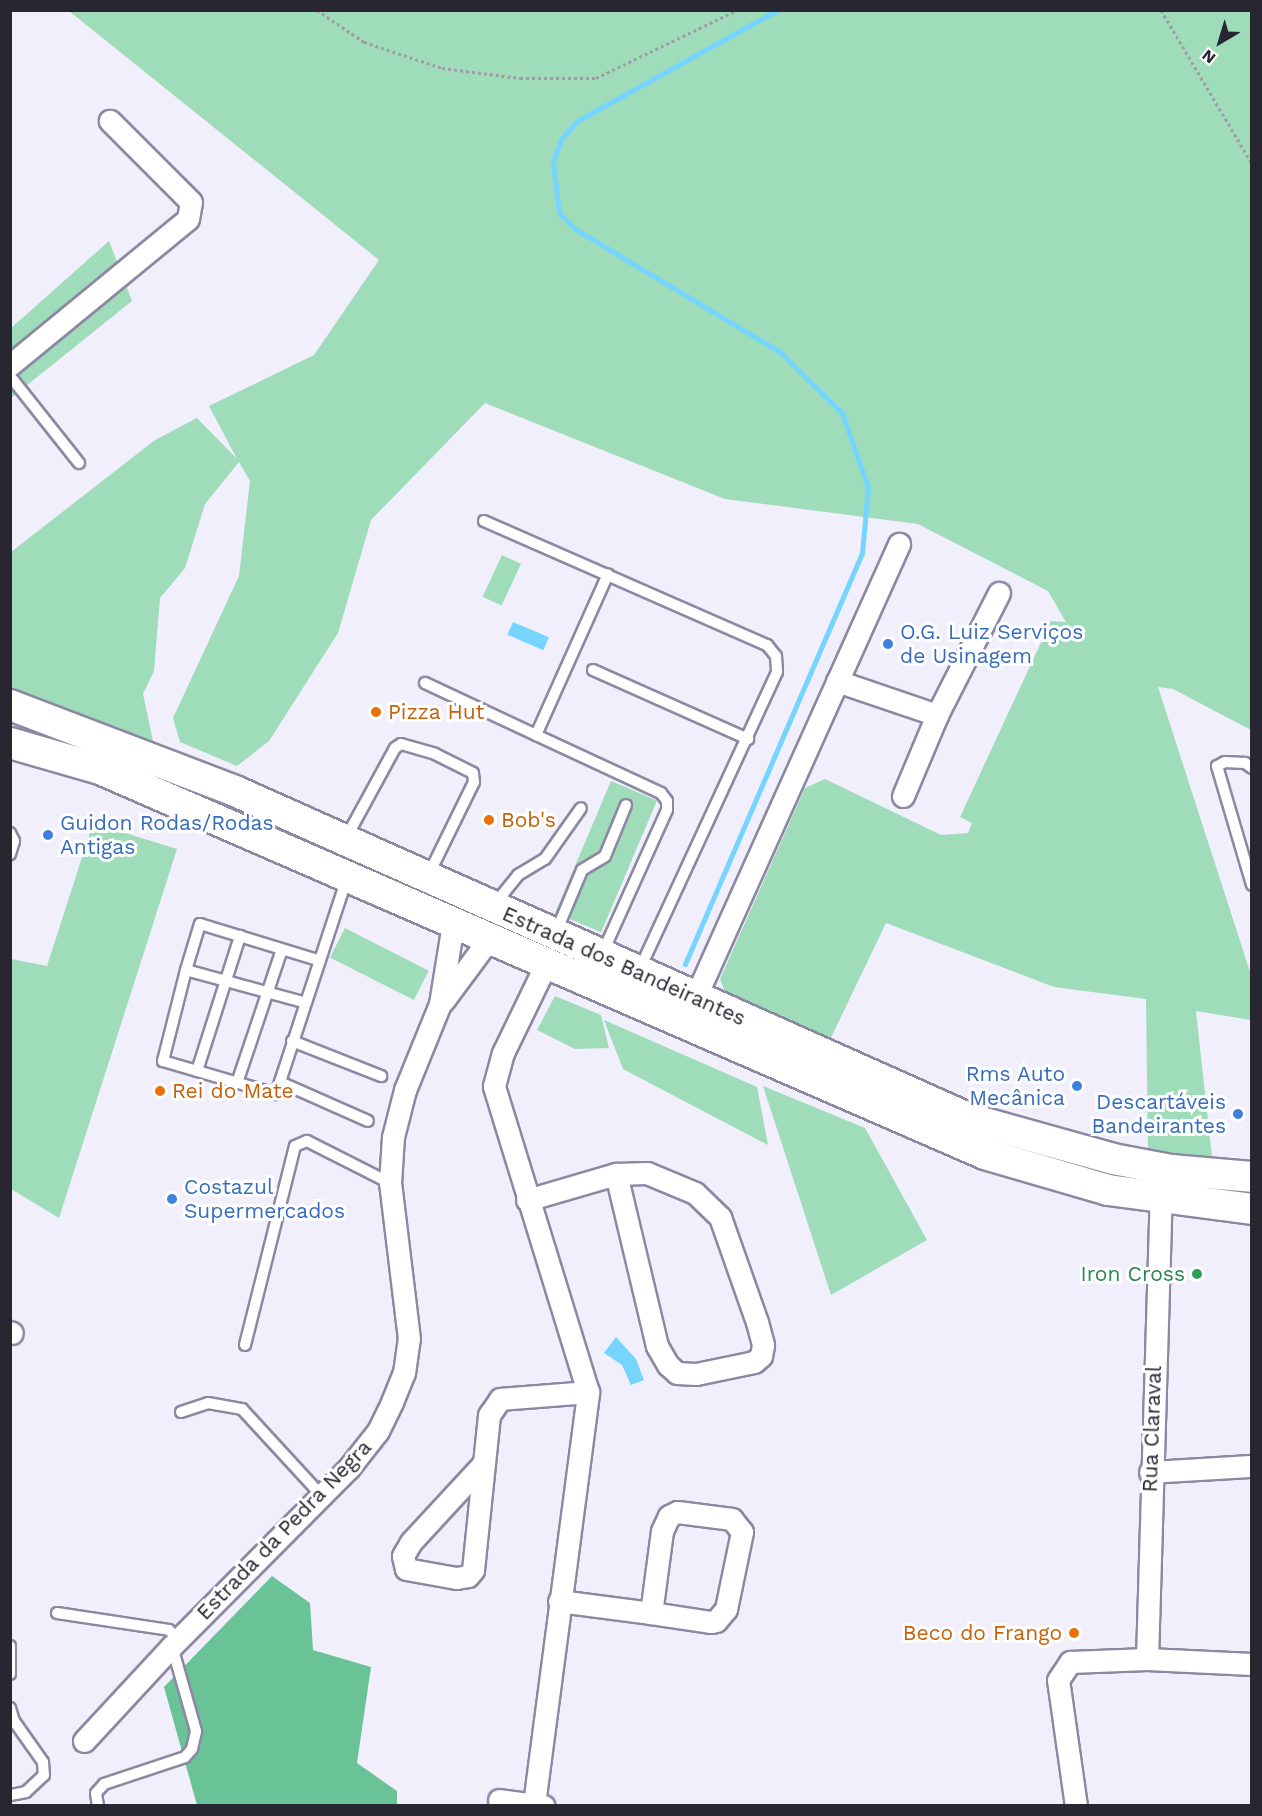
<!DOCTYPE html>
<html>
<head>
<meta charset="utf-8">
<style>
	body { margin:0 }
	#map { position:relative; width:1262px; height:1816px; overflow:hidden; background:#f0effb; font-family:"Work Sans",sans-serif }
	div>[style] { position:absolute }
	.green>* { inset:0; background:#9edcba; transform-origin:0 0 }
	.forest>* { inset:0; background:#6ac396 }
	.water>* { inset:0; background:#75d5ff; transform-origin:0 0 }
	.stream>* { height:5px; margin:-2.5px; padding:0 2.5px; transform-origin:2.5px; border-radius:2.5px; background:#75d5ff }
	.path>* { height:3px; margin-top:-1.5px; transform-origin:0; background:repeating-linear-gradient(90deg,#9d9ca7 0 3px,transparent 0 6px) }
	.roads { filter:drop-shadow(2px 0 #8c88a3) drop-shadow(-2px 0 #8c88a3) drop-shadow(0 2px #8c88a3) drop-shadow(0 -2px #8c88a3) }
	.service>* { height:10px; margin:-5px; padding:0 5px; transform-origin:5px; border-radius:5px; background:#fff }
	.minor>* { height:21px; margin:-10.5px; padding:0 10.5px; transform-origin:10.5px; border-radius:10.5px; background:#fff }
	.secondary>* { height:30px; margin:-15px; padding:0 15px; transform-origin:15px; border-radius:15px; background:#fff }
	.dots>* { width:16px; height:16px; translate:-50% -50%; box-sizing:border-box; border:3px solid #fff; border-radius:50% }
	span { translate:-50% -50%; white-space:nowrap; text-align:center; line-height:1.15; -webkit-text-stroke:6px #fff; paint-order:stroke }
	.shop-label { font-size:21px; color:#366cbe }
	.left { translate:0 -50%; text-align:left }
	.right { translate:-100% -50%; text-align:right }
	.food-label { font-size:21px; color:#c56008 }
	.street-label { font-size:21px; color:#282631 }
	.leisure-label { font-size:21px; color:#27864d }
	.frame { position:absolute; inset:0; border:12px solid #282631; pointer-events:none }
	.north { position:absolute; left:1190px; top:12px; width:60px; height:60px; -webkit-text-stroke:4px #fff; paint-order:stroke; rotate:218deg; font-size:16px; font-weight:700; line-height:24px; text-align:center; color:#282631 }
	.north::after { content:''; display:block; margin:auto; width:21px; height:27px; background:#282631; clip-path:polygon(50% 0,100% 100%,50% 72%,0 100%) }
</style>
</head>
<body>
<div id="map">
	<div class="green">
		<i style="clip-path:polygon(69px 11px,1251px 11px,1251px 730px,1173px 689px,1158px 687px,1251px 975px,1251px 1020px,1196px 1011px,1212px 1157px,1148px 1150px,1146px 999px,1054px 987px,886px 923px,827px 1046px,727px 997px,720px 979px,805px 788px,825px 779px,941px 835px,968px 833px,972px 823px,960px 817px,1051px 621px,1066px 622px,1048px 591px,918px 524px,725px 499px,485px 403px,371px 520px,338px 633px,269px 741px,237px 766px,180px 742px,173px 718px,239px 576px,250px 481px,239px 462px,205px 504px,185px 568px,160px 598px,154px 671px,143px 694px,153px 741px,54px 711px,11px 687px,11px 552px,155px 440px,197px 418px,237px 459px,209px 406px,314px 355px,379px 260px)"></i>
		<i style="clip-path:polygon(109px 241px,132px 301px,11px 398px,10px 329px)"></i>
		<i style="left:502px;top:555px;width:21px;height:46px;rotate:25deg"></i>
		<i style="left:611px;top:781px;width:50px;height:143px;rotate:23deg"></i>
		<i style="clip-path:polygon(93px 823px,177px 849px,59px 1218px,11px 1189px,11px 959px,47px 966px)"></i>
		<i style="left:345px;top:928px;width:94px;height:33px;rotate:27deg"></i>
		<i style="clip-path:polygon(555px 996px,601px 1015px,609px 1048px,575px 1049px,537px 1030px)"></i>
		<i style="clip-path:polygon(604px 1020px,757px 1087px,768px 1145px,623px 1069px)"></i>
		<i style="clip-path:polygon(763px 1086px,865px 1128px,927px 1240px,831px 1295px)"></i>
	</div>
	<div class="forest">
		<i style="clip-path:polygon(272px 1576px,310px 1603px,313px 1650px,371px 1667px,357px 1763px,397px 1791px,397px 1805px,197px 1805px,164px 1687px)"></i>
	</div>
	<div class="water">
		<i style="left:513px;top:622px;width:39px;height:14px;rotate:23deg"></i>
		<i style="clip-path:polygon(616px 1337px,636px 1359px,644px 1380px,631px 1385px,622px 1365px,604px 1353px)"></i>
	</div>
	<div class="stream">
		<i style="left:685px;top:964px;width:447px;rotate:-66.7deg"></i>
		<i style="left:862px;top:553px;width:66px;rotate:-84.8deg"></i>
		<i style="left:868px;top:487px;width:78px;rotate:-109.4deg"></i>
		<i style="left:842px;top:413px;width:87px;rotate:-135.5deg"></i>
		<i style="left:780px;top:352px;width:240px;rotate:-149deg"></i>
		<i style="left:574px;top:228px;width:21px;rotate:-135deg"></i>
		<i style="left:559px;top:213px;width:51px;rotate:-96.7deg"></i>
		<i style="left:553px;top:162px;width:24px;rotate:-71deg"></i>
		<i style="left:561px;top:139px;width:24px;rotate:-48deg"></i>
		<i style="left:577px;top:121px;width:229px;rotate:-29deg"></i>
	</div>
	<div class="path">
		<i style="left:317px;top:10px;width:57px;rotate:34.2deg"></i>
		<i style="left:364px;top:42px;width:82px;rotate:18.4deg"></i>
		<i style="left:442px;top:68px;width:79px;rotate:7.3deg"></i>
		<i style="left:520px;top:78px;width:76px"></i>
		<i style="left:596px;top:78px;width:157px;rotate:-25.7deg"></i>
		<i style="left:1161px;top:10px;width:179px;rotate:59.4deg"></i>
	</div>
	<div class="roads">
		<div class="service">
			<i style="left:10px;top:376px;width:111px;rotate:51.6deg"></i>
			<i style="left:484px;top:521px;width:309px;rotate:23.7deg"></i>
			<i style="left:767px;top:645px;width:14px;rotate:51deg"></i>
			<i style="left:776px;top:656px;width:16px;rotate:86deg"></i>
			<i style="left:777px;top:672px;width:327px;rotate:114.8deg"></i>
			<i style="left:593px;top:670px;width:170px;rotate:24deg"></i>
			<i style="left:425px;top:683px;width:123px;rotate:25.1deg"></i>
			<i style="left:536px;top:735px;width:176px;rotate:-65.9deg"></i>
			<i style="left:536px;top:735px;width:138px;rotate:24.9deg"></i>
			<i style="left:661px;top:793px;width:10px;rotate:53deg"></i>
			<i style="left:667px;top:801px;width:9px;rotate:90deg"></i>
			<i style="left:667px;top:810px;width:158px;rotate:114.3deg"></i>
			<i style="left:1252px;top:768px;width:9px;rotate:-144deg"></i>
			<i style="left:1245px;top:763px;width:20px;rotate:-177deg"></i>
			<i style="left:1225px;top:762px;width:9px;rotate:153deg"></i>
			<i style="left:1217px;top:766px;width:124px;rotate:73.6deg"></i>
			<i style="left:10px;top:833px;width:9px;rotate:63deg"></i>
			<i style="left:14px;top:841px;width:14px;rotate:107deg"></i>
			<i style="left:346px;top:838px;width:102px;rotate:-61.4deg"></i>
			<i style="left:395px;top:748px;width:7px;rotate:-34deg"></i>
			<i style="left:401px;top:744px;width:35px;rotate:16deg"></i>
			<i style="left:435px;top:754px;width:42px;rotate:26.6deg"></i>
			<i style="left:473px;top:773px;width:9px;rotate:84deg"></i>
			<i style="left:474px;top:782px;width:105px;rotate:116.1deg"></i>
			<i style="left:494px;top:905px;width:38px;rotate:-51deg"></i>
			<i style="left:518px;top:875px;width:31px;rotate:-31deg"></i>
			<i style="left:545px;top:859px;width:62px;rotate:-54.8deg"></i>
			<i style="left:556px;top:932px;width:67px;rotate:-67.2deg"></i>
			<i style="left:582px;top:870px;width:27px;rotate:-31deg"></i>
			<i style="left:605px;top:856px;width:55px;rotate:-67.6deg"></i>
			<i style="left:186px;top:970px;width:48px;rotate:-73.1deg"></i>
			<i style="left:200px;top:924px;width:123px;rotate:17deg"></i>
			<i style="left:303px;top:1002px;width:121px;rotate:-164.7deg"></i>
			<i style="left:186px;top:970px;width:94px;rotate:104.2deg"></i>
			<i style="left:163px;top:1061px;width:118px;rotate:16.3deg"></i>
			<i style="left:276px;top:1094px;width:227px;rotate:-71.8deg"></i>
			<i style="left:292px;top:1041px;width:96px;rotate:21.5deg"></i>
			<i style="left:197px;top:1071px;width:142px;rotate:-72.3deg"></i>
			<i style="left:280px;top:1082px;width:96px;rotate:23.9deg"></i>
			<i style="left:237px;top:1083px;width:141px;rotate:-71.4deg"></i>
			<i style="left:245px;top:1345px;width:205px;rotate:-75.9deg"></i>
			<i style="left:295px;top:1146px;width:13px;rotate:-23deg"></i>
			<i style="left:307px;top:1141px;width:93px;rotate:26.8deg"></i>
			<i style="left:181px;top:1412px;width:28px;rotate:-18deg"></i>
			<i style="left:208px;top:1403px;width:35px;rotate:10deg"></i>
			<i style="left:242px;top:1409px;width:118px;rotate:47.4deg"></i>
			<i style="left:57px;top:1613px;width:113px;rotate:8.6deg"></i>
			<i style="left:169px;top:1630px;width:13px;rotate:45deg"></i>
			<i style="left:10px;top:1646px;width:28px;rotate:90deg"></i>
			<i style="left:10px;top:1708px;width:14px;rotate:73deg"></i>
			<i style="left:14px;top:1721px;width:50px;rotate:54.7deg"></i>
			<i style="left:43px;top:1762px;width:13px;rotate:86deg"></i>
			<i style="left:44px;top:1775px;width:25px;rotate:137deg"></i>
			<i style="left:26px;top:1792px;width:16px;rotate:169deg"></i>
			<i style="left:98px;top:1806px;width:13px;rotate:-99deg"></i>
			<i style="left:96px;top:1793px;width:12px;rotate:-48deg"></i>
			<i style="left:104px;top:1784px;width:85px;rotate:-18.4deg"></i>
			<i style="left:185px;top:1757px;width:11px;rotate:-49deg"></i>
			<i style="left:192px;top:1749px;width:18px;rotate:-77deg"></i>
			<i style="left:196px;top:1731px;width:88px;rotate:-105.8deg"></i>
		</div>
		<div class="minor">
			<i style="left:10px;top:365px;width:230px;rotate:-39.4deg"></i>
			<i style="left:188px;top:219px;width:17px;rotate:-80deg"></i>
			<i style="left:191px;top:202px;width:115px;rotate:-135deg"></i>
			<i style="left:837px;top:681px;width:106px;rotate:18.8deg"></i>
			<i style="left:903px;top:796px;width:88px;rotate:-67.2deg"></i>
			<i style="left:937px;top:715px;width:137px;rotate:-63.1deg"></i>
			<i style="left:695px;top:998px;width:498px;rotate:-65.8deg"></i>
			<i style="left:443px;top:1001px;width:77px;rotate:-53.4deg"></i>
			<i style="left:527px;top:1200px;width:93px;rotate:-16.3deg"></i>
			<i style="left:616px;top:1174px;width:31px;rotate:-2deg"></i>
			<i style="left:647px;top:1173px;width:52px;rotate:22.6deg"></i>
			<i style="left:695px;top:1193px;width:35px;rotate:44deg"></i>
			<i style="left:720px;top:1217px;width:111px;rotate:70.6deg"></i>
			<i style="left:757px;top:1322px;width:24px;rotate:75deg"></i>
			<i style="left:763px;top:1345px;width:11px;rotate:100deg"></i>
			<i style="left:761px;top:1356px;width:9px;rotate:139deg"></i>
			<i style="left:754px;top:1362px;width:59px;rotate:168.3deg"></i>
			<i style="left:696px;top:1374px;width:19px;rotate:-177deg"></i>
			<i style="left:677px;top:1373px;width:12px;rotate:-138deg"></i>
			<i style="left:668px;top:1365px;width:22px;rotate:-120deg"></i>
			<i style="left:657px;top:1346px;width:177px;rotate:-103.4deg"></i>
			<i style="left:10px;top:1332px;width:2px;rotate:27deg"></i>
			<i style="left:483px;top:1464px;width:106px;rotate:132.7deg"></i>
			<i style="left:411px;top:1542px;width:16px;rotate:120deg"></i>
			<i style="left:403px;top:1556px;width:13px;rotate:77deg"></i>
			<i style="left:406px;top:1569px;width:51px;rotate:10.2deg"></i>
			<i style="left:456px;top:1578px;width:12px;rotate:-9deg"></i>
			<i style="left:468px;top:1576px;width:8px;rotate:-50deg"></i>
			<i style="left:473px;top:1570px;width:156px;rotate:-84.1deg"></i>
			<i style="left:489px;top:1415px;width:19px;rotate:-55deg"></i>
			<i style="left:500px;top:1399px;width:88px;rotate:-4.5deg"></i>
			<i style="left:1150px;top:1472px;width:102px;rotate:-3.4deg"></i>
			<i style="left:559px;top:1601px;width:93px;rotate:7.4deg"></i>
			<i style="left:651px;top:1613px;width:61px;rotate:8.5deg"></i>
			<i style="left:711px;top:1622px;width:5px;rotate:-11deg"></i>
			<i style="left:716px;top:1621px;width:16px;rotate:-50deg"></i>
			<i style="left:726px;top:1609px;width:79px;rotate:-78.3deg"></i>
			<i style="left:742px;top:1532px;width:16px;rotate:-128deg"></i>
			<i style="left:732px;top:1519px;width:55px;rotate:-172.7deg"></i>
			<i style="left:677px;top:1512px;width:9px;rotate:153deg"></i>
			<i style="left:669px;top:1516px;width:17px;rotate:115deg"></i>
			<i style="left:662px;top:1531px;width:83px;rotate:97.6deg"></i>
			<i style="left:1147px;top:1659px;width:460px;rotate:-88.3deg"></i>
			<i style="left:84px;top:1741px;width:129px;rotate:-47.2deg"></i>
			<i style="left:172px;top:1646px;width:250px;rotate:-45.2deg"></i>
			<i style="left:348px;top:1469px;width:48px;rotate:-51.7deg"></i>
			<i style="left:378px;top:1431px;width:32px;rotate:-64deg"></i>
			<i style="left:392px;top:1402px;width:31px;rotate:-68deg"></i>
			<i style="left:404px;top:1373px;width:34px;rotate:-82deg"></i>
			<i style="left:409px;top:1339px;width:157px;rotate:-96.9deg"></i>
			<i style="left:390px;top:1183px;width:46px;rotate:-86.3deg"></i>
			<i style="left:393px;top:1137px;width:49px;rotate:-75.7deg"></i>
			<i style="left:405px;top:1090px;width:93px;rotate:-67.9deg"></i>
			<i style="left:440px;top:1004px;width:81px;rotate:-80.8deg"></i>
			<i style="left:499px;top:1800px;width:45px;rotate:7.6deg"></i>
			<i style="left:534px;top:1804px;width:416px;rotate:-82.5deg"></i>
			<i style="left:588px;top:1392px;width:320px;rotate:-107.1deg"></i>
			<i style="left:494px;top:1086px;width:34px;rotate:-75deg"></i>
			<i style="left:503px;top:1053px;width:99px;rotate:-64.2deg"></i>
			<i style="left:1076px;top:1806px;width:127px;rotate:-98.1deg"></i>
			<i style="left:1058px;top:1680px;width:22px;rotate:-56deg"></i>
			<i style="left:1070px;top:1662px;width:77px;rotate:-2.2deg"></i>
			<i style="left:1147px;top:1659px;width:105px;rotate:2.7deg"></i>
		</div>
		<div class="secondary">
			<i style="left:10px;top:705px;width:241px;rotate:20.9deg"></i>
			<i style="left:235px;top:791px;width:805px;rotate:24.05deg"></i>
			<i style="left:970px;top:1119px;width:148px;rotate:15.6deg"></i>
			<i style="left:1113px;top:1159px;width:59px;rotate:10.7deg"></i>
			<i style="left:1171px;top:1170px;width:81px;rotate:4.9deg"></i>
			<i style="left:10px;top:743px;width:94px;rotate:16.1deg"></i>
			<i style="left:100px;top:769px;width:965px;rotate:23.51deg"></i>
			<i style="left:985px;top:1154px;width:128px;rotate:16.3deg"></i>
			<i style="left:1108px;top:1190px;width:145px;rotate:7.5deg"></i>
		</div>
	</div>
	<div class="dots">
		<i style="left:888px;top:644px;background:#3f7fe0"></i>
		<i style="left:376px;top:712px;background:#e8710a"></i>
		<i style="left:489px;top:820px;background:#e8710a"></i>
		<i style="left:48px;top:835px;background:#3f7fe0"></i>
		<i style="left:1077px;top:1086px;background:#3f7fe0"></i>
		<i style="left:160px;top:1091px;background:#e8710a"></i>
		<i style="left:1238px;top:1114px;background:#3f7fe0"></i>
		<i style="left:172px;top:1199px;background:#3f7fe0"></i>
		<i style="left:1197px;top:1274px;background:#2e9e5b"></i>
		<i style="left:1074px;top:1633px;background:#e8710a"></i>
	</div>
	<div class="shop-label">
		<span class="left" style="left:900px;top:644px">O.G. Luiz Serviços<br>de Usinagem</span>
		<span class="left" style="left:60px;top:835px">Guidon Rodas/Rodas<br>Antigas</span>
		<span class="right" style="left:1065px;top:1086px">Rms Auto<br>Mecânica</span>
		<span class="right" style="left:1226px;top:1114px">Descartáveis<br>Bandeirantes</span>
		<span class="left" style="left:184px;top:1199px">Costazul<br>Supermercados</span>
	</div>
	<div class="food-label">
		<span class="left" style="left:388px;top:712px">Pizza Hut</span>
		<span class="left" style="left:501px;top:820px">Bob's</span>
		<span class="left" style="left:172px;top:1091px">Rei do Mate</span>
		<span class="right" style="left:1062px;top:1633px">Beco do Frango</span>
	</div>
	<div class="street-label">
		<span style="left:624px;top:966px;rotate:24deg">Estrada dos Bandeirantes</span>
		<span style="left:1152px;top:1429px;rotate:-88deg">Rua Claraval</span>
		<span style="left:284px;top:1530px;rotate:-46deg">Estrada da Pedra Negra</span>
	</div>
	<div class="leisure-label">
		<span class="right" style="left:1185px;top:1274px">Iron Cross</span>
	</div>
	<div class="frame"></div>
	<div class="north">N</div>
</div>
</body>
</html>
